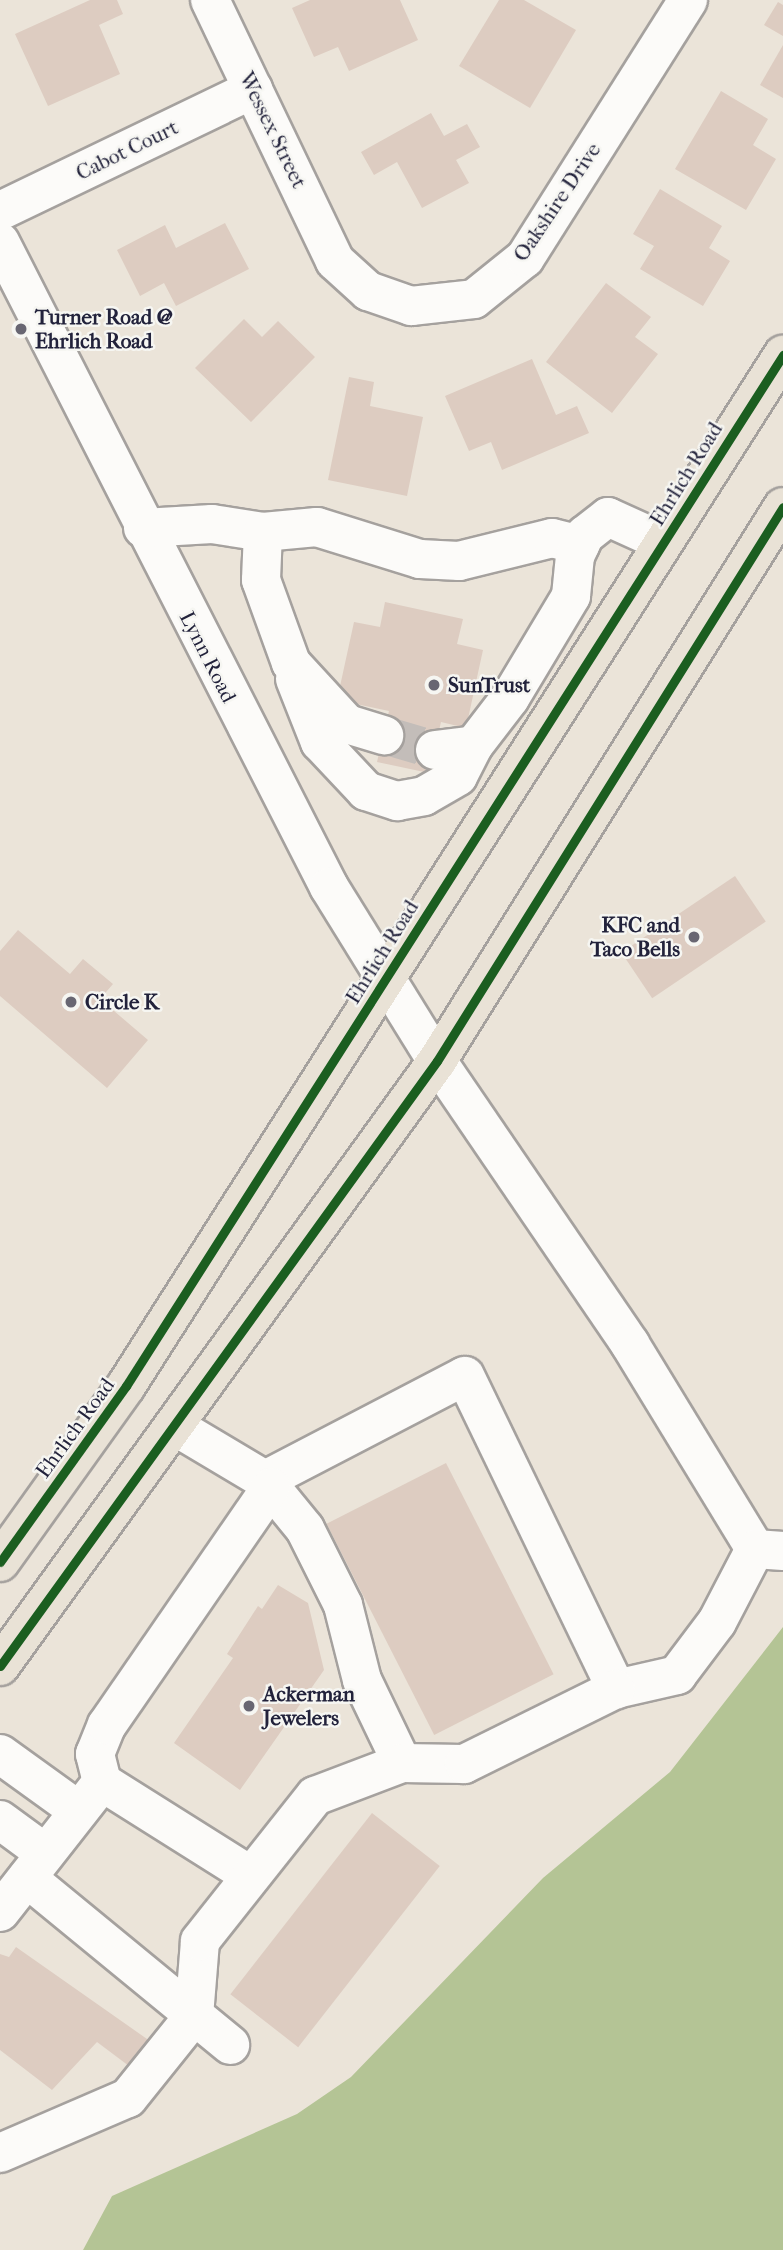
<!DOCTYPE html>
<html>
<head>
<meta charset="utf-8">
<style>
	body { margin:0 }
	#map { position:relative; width:783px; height:2250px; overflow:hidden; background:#ebe4d9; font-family:"IM FELL French Canon",serif }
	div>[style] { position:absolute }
	.forest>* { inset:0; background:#b4c495 }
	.building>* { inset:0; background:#ddccc1; transform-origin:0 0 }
	.minor-tunnel>* { height:38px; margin-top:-19px; transform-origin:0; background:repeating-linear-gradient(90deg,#c3bdb9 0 38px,transparent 0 57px) }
	.roads { filter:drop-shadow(2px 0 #a5a19e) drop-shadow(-2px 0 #a5a19e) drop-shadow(0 2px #a5a19e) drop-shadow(0 -2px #a5a19e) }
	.minor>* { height:38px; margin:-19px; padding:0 19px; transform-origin:19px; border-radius:19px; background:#fcfbf9 }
	.major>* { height:38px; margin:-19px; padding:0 19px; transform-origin:19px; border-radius:19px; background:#e9e2d6 }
	.cycleway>* { height:9px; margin:-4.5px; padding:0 4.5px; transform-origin:4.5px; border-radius:4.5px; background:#1b5e20 }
	.dots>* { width:19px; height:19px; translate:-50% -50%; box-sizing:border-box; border:4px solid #f6f6f2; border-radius:50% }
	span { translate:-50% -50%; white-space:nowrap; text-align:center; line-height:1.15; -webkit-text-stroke:5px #f6f6f2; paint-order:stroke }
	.street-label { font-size:21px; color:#22223b }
	.poi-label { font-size:21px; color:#22223b; font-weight:700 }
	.left { translate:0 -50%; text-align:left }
	.right { translate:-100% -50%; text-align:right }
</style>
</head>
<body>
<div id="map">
	<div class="forest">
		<i style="clip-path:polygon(783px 1627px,783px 2250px,83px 2250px,112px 2196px,297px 2114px,351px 2077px,543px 1878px,670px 1772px)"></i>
	</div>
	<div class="building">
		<i style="clip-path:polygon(90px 0,117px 0,123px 14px,99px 25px,120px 74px,48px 106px,15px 34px)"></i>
		<i style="clip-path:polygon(310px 0,400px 0,418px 40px,349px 71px,338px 47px,314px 57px,292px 8px)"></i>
		<i style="clip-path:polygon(499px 0,524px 0,576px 30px,530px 108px,459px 66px)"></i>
		<i style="clip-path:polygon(778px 2px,783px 5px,783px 36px,764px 25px)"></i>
		<i style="clip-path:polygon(783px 45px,783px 98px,760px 85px)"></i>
		<i style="clip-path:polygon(721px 91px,768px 119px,753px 145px,776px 159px,746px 210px,675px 169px)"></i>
		<i style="clip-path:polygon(431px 113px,444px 136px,467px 124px,480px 147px,456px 160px,469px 183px,422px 208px,397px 162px,374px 175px,361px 152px)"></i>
		<i style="clip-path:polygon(660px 189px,722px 226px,709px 248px,730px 261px,703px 306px,640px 269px,654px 246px,633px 234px)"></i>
		<i style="clip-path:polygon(225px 223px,249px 269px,176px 306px,164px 283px,140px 296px,117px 250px,165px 225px,176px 248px)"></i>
		<i style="clip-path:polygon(606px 283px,651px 317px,635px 337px,658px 354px,612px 413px,546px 362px)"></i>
		<i style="clip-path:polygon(244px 319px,262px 337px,278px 321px,315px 357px,251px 422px,195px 368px)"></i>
		<i style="clip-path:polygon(532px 359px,556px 415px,577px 406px,589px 433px,502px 470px,491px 442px,469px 451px,445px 396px)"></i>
		<i style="clip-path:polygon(349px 377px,374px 382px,370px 406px,423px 417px,407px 496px,328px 480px)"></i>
		<i style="clip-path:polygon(385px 602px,463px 619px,457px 644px,483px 650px,466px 728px,441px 722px,429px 773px,377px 762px,389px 711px,337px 700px,354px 622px,380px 627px)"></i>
		<i style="left:735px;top:876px;width:55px;height:137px;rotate:56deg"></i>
		<i style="clip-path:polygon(18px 930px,70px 974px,83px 959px,113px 984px,100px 999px,148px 1040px,107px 1088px,0 996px,0 951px)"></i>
		<i style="left:446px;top:1463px;width:237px;height:134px;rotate:63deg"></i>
		<i style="clip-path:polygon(278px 1585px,308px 1603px,324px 1670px,240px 1790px,174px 1743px,233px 1658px,227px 1654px,258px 1606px,262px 1609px)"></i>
		<i style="left:372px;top:1813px;width:86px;height:230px;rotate:38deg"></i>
		<i style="clip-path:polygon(16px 1947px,157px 2046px,137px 2072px,97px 2042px,52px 2090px,0 2050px,0 1954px,9px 1957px)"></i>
	</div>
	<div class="minor-tunnel">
		<i style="left:384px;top:735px;width:53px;rotate:16.4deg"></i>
	</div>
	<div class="roads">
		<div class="minor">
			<i style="left:210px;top:0;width:289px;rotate:64.4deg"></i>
			<i style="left:335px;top:261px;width:45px;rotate:42.3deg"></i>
			<i style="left:368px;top:291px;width:46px;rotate:19.2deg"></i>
			<i style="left:411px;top:306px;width:63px;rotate:-6.3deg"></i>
			<i style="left:474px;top:299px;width:65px;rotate:-38.8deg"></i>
			<i style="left:525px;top:258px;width:305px;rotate:-57.7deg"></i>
			<i style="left:0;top:211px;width:281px;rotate:-25.7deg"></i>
			<i style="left:0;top:242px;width:724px;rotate:62.97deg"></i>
			<i style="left:329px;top:887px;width:205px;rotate:58.2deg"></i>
			<i style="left:437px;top:1061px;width:343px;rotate:55.7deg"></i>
			<i style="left:630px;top:1344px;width:240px;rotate:58.6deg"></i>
			<i style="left:143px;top:528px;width:69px;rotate:-3.3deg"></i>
			<i style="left:212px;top:524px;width:52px;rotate:8.9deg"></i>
			<i style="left:263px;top:532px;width:48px;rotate:92.4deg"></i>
			<i style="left:261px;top:580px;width:88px;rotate:70.1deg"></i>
			<i style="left:291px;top:663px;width:83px;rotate:47.4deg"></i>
			<i style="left:347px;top:724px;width:39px;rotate:17deg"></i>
			<i style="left:263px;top:532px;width:54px;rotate:-5.3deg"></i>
			<i style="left:317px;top:527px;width:108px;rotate:17.3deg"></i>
			<i style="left:420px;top:559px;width:39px;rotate:3deg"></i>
			<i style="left:459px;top:561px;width:96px;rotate:-13.9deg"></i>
			<i style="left:552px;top:538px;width:29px;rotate:14deg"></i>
			<i style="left:295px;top:679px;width:68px;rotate:68.4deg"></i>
			<i style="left:320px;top:742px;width:67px;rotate:46.8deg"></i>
			<i style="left:366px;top:791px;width:33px;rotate:18deg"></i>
			<i style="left:397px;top:801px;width:27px;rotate:-10deg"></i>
			<i style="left:424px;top:796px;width:39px;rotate:-30deg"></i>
			<i style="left:458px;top:776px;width:35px;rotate:-63deg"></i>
			<i style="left:435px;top:750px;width:39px;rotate:-7deg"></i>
			<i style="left:474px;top:745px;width:59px;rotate:-52.5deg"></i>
			<i style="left:510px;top:698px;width:119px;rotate:-59.1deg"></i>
			<i style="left:571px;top:596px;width:40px;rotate:-84.3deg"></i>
			<i style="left:575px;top:556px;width:23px;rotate:-65deg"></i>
			<i style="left:585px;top:535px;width:29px;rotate:-38deg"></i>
			<i style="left:608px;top:517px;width:60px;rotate:24.4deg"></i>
			<i style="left:176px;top:1427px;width:104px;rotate:30.8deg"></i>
			<i style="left:265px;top:1480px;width:225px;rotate:-27.5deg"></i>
			<i style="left:465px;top:1376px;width:348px;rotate:64.2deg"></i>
			<i style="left:616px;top:1689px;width:63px;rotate:-12.9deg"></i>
			<i style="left:677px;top:1675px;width:66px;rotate:-53deg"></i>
			<i style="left:717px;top:1622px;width:82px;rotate:-62.5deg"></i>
			<i style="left:755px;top:1549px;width:28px;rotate:4deg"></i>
			<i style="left:265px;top:1480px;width:63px;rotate:50.8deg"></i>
			<i style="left:305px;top:1529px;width:85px;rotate:63.4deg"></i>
			<i style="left:343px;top:1605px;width:77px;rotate:75.8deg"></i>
			<i style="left:362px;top:1680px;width:92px;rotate:64.3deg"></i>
			<i style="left:0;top:1754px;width:97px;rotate:35.8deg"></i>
			<i style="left:102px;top:1782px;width:29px;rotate:-104deg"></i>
			<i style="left:95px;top:1754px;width:31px;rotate:-68deg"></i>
			<i style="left:107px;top:1725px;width:289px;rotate:-55.4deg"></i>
			<i style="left:0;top:1820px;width:56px;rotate:36.3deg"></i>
			<i style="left:27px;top:1878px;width:263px;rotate:39.4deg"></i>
			<i style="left:0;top:1912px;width:165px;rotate:-51.9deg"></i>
			<i style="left:102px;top:1782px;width:176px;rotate:32.2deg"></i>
			<i style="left:0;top:2153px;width:139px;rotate:-23.3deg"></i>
			<i style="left:128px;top:2098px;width:105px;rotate:-51.2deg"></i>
			<i style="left:194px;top:2016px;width:75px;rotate:-85.4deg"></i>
			<i style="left:200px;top:1941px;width:185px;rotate:-51.6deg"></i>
			<i style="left:315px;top:1796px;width:93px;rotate:-20.8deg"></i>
			<i style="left:402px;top:1763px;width:62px;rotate:0.9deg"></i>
			<i style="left:464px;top:1764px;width:169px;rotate:-26.3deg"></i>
		</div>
		<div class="major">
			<i style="left:0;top:1562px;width:216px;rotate:-54.4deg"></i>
			<i style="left:126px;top:1386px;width:1223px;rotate:-57.49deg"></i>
			<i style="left:0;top:1666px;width:746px;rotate:-54.16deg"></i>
			<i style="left:437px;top:1061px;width:653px;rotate:-58.01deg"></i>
		</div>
	</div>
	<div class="cycleway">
		<i style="left:0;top:1562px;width:216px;rotate:-54.4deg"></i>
		<i style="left:126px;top:1386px;width:1223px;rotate:-57.49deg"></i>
		<i style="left:0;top:1666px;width:746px;rotate:-54.16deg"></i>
		<i style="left:437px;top:1061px;width:653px;rotate:-58.01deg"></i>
	</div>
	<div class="dots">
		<i style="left:21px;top:329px;background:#686672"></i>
		<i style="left:434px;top:685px;background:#686672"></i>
		<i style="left:694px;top:937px;background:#686672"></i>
		<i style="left:71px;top:1002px;background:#686672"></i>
		<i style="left:249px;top:1706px;background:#686672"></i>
	</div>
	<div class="street-label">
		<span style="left:273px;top:130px;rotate:64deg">Wessex Street</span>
		<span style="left:127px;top:150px;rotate:-26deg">Cabot Court</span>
		<span style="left:557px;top:202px;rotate:-56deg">Oakshire Drive</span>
		<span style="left:686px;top:474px;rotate:-58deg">Ehrlich Road</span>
		<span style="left:208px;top:657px;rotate:63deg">Lynn Road</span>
		<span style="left:382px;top:952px;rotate:-58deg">Ehrlich Road</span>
		<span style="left:75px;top:1428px;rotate:-54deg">Ehrlich Road</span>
	</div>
	<div class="poi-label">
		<span class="left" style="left:35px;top:329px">Turner Road @<br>Ehrlich Road</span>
		<span class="left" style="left:448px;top:685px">SunTrust</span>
		<span class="right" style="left:680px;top:937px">KFC and<br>Taco Bells</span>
		<span class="left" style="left:85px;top:1002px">Circle K</span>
		<span class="left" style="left:263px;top:1706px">Ackerman<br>Jewelers</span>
	</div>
</div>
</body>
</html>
